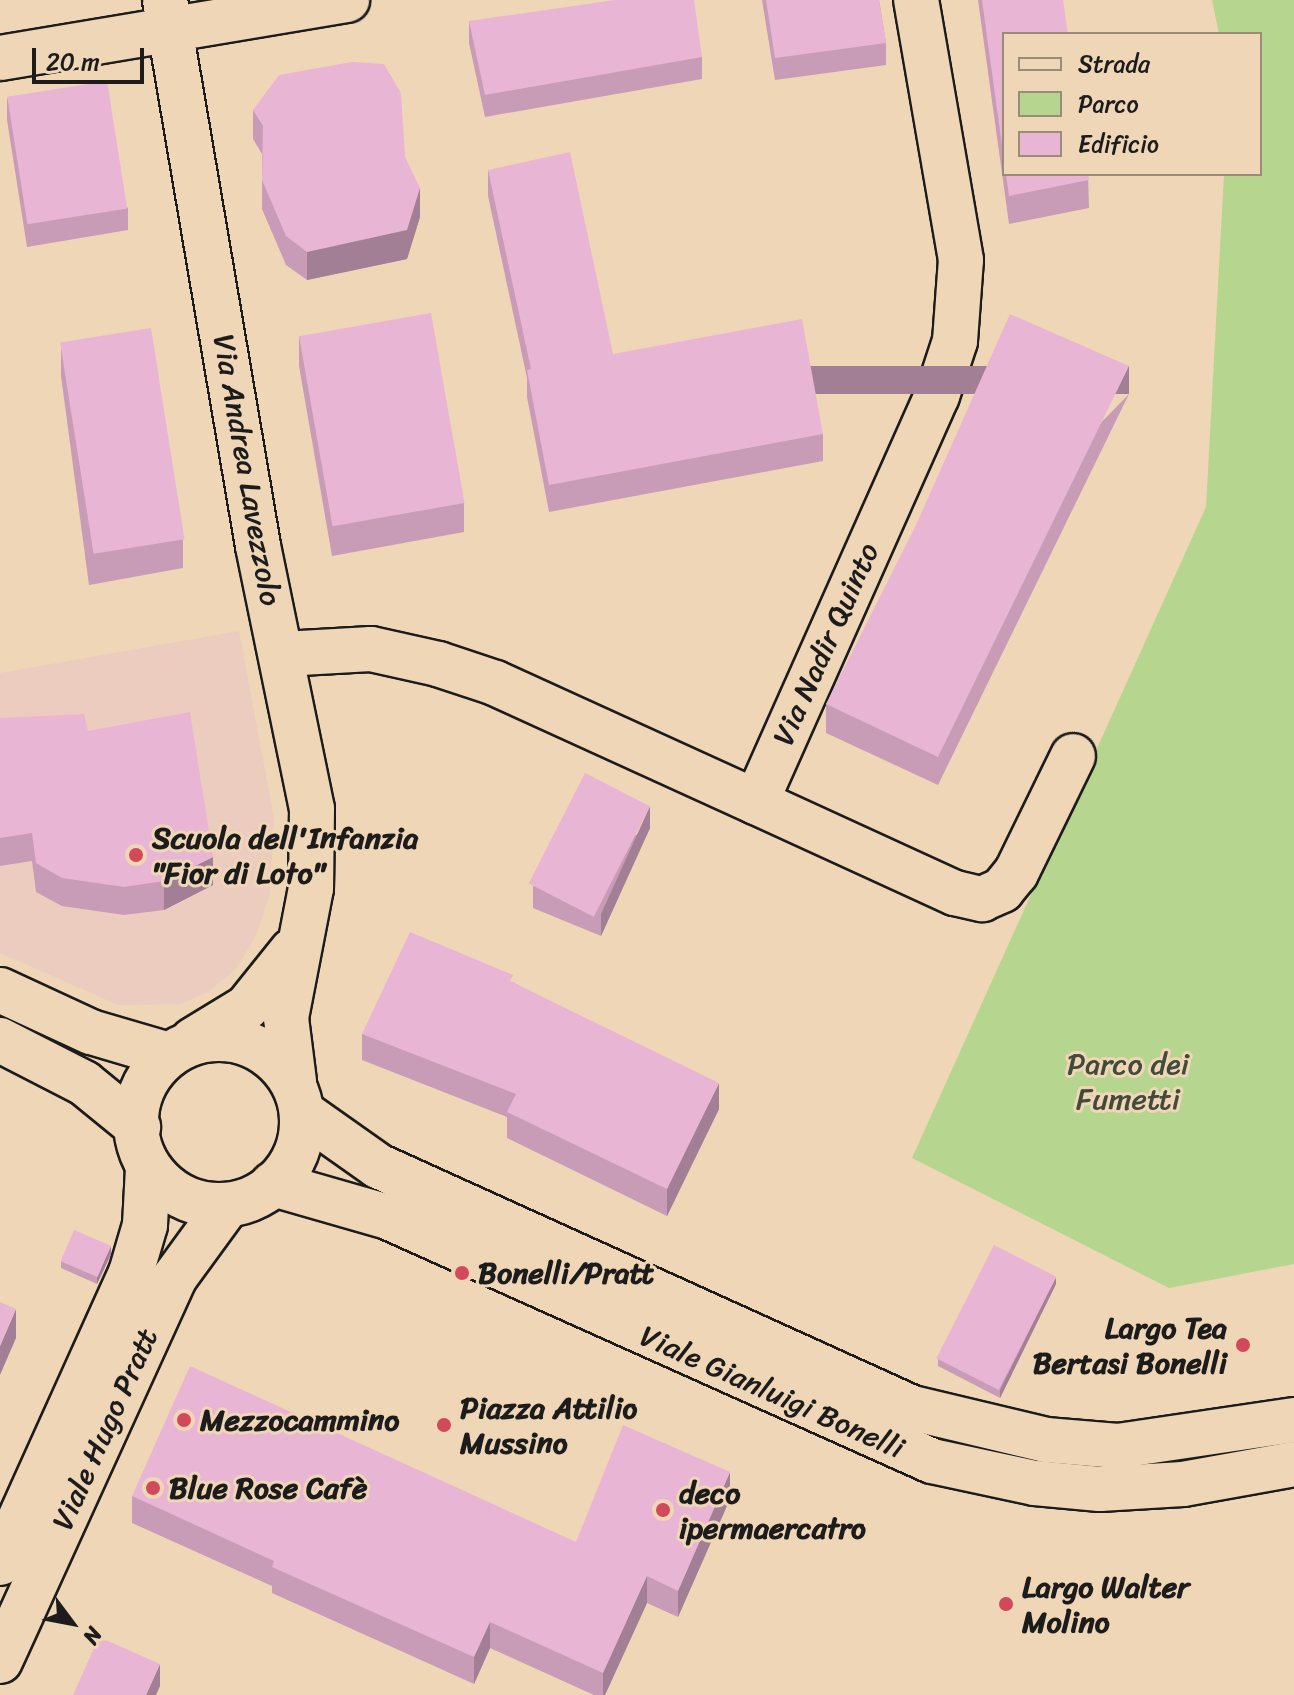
<!DOCTYPE html>
<html>
<head>
<meta charset="utf-8">
<style>
	body { margin:0 }
	#map { position:relative; width:1294px; height:1695px; overflow:hidden; background:#efd6b7; font-family:Sriracha,sans-serif }
	div>[style] { position:absolute }
	.built>* { inset:0; background:#edccc0 }
	.green>* { inset:0; background:#b6d68f }
	.roads { filter:drop-shadow(2px 0 #1c1c1c) drop-shadow(-2px 0 #1c1c1c) drop-shadow(0 2px #1c1c1c) drop-shadow(0 -2px #1c1c1c) }
	.minor>* { height:44px; margin:-22px; padding:0 22px; transform-origin:22px; border-radius:22px; background:#efd6b7 }
	.minor>.ring { margin:-22px; padding:0; box-sizing:content-box; background:none; border:44px solid #efd6b7; border-radius:50% }
	.wall>* { inset:0; background:#c89cb6 }
	.shaded-wall>* { inset:0; background:#a27f94; transform-origin:0 0 }
	.building>* { inset:0; background:#e8b5d4; transform-origin:0 0 }
	.dots>* { width:22px; height:22px; translate:-50% -50%; box-sizing:border-box; border:4px solid #efd6b7; border-radius:50% }
	span { translate:-50% -50%; white-space:nowrap; text-align:center; line-height:1.15; -webkit-text-stroke:6px #efd6b7; paint-order:stroke }
	.street-label { font-size:30px; color:#1c1c1c }
	.poi-label { font-size:30px; color:#1c1c1c; font-weight:700 }
	.left { translate:0 -50%; text-align:left }
	.right { translate:-100% -50%; text-align:right }
	.park-label { font-size:30px; color:#424a39 }
	.legend { position:absolute; left:1002px; top:32px; width:260px; height:144px; box-sizing:border-box; background:#efd6b7; border:2px solid #9b8c79; margin:0; padding:10px 14px; list-style:none; font-size:24px; color:#1c1c1c }
	.legend li { display:flex; align-items:center; gap:16px; height:40px }
	.legend b { width:40px; border:2px solid #9b8c79 }
	.north { position:absolute; left:32px; top:1583px; width:80px; height:80px; -webkit-text-stroke:6px #efd6b7; paint-order:stroke; rotate:122deg; font-size:22px; font-weight:700; line-height:32px; text-align:center; color:#1c1c1c }
	.north::after { content:''; display:block; margin:auto; width:28px; height:36px; background:#1c1c1c; clip-path:polygon(50% 0,100% 100%,50% 72%,0 100%) }
	.scale { position:absolute; left:32px; top:48px; width:112px; height:36px; box-sizing:border-box; border:4px solid #1c1c1c; border-top:0; padding-left:10px; font-size:24px; line-height:28px; white-space:nowrap; color:#1c1c1c; -webkit-text-stroke:6px #efd6b7; paint-order:stroke }
</style>
</head>
<body>
<div id="map">
	<div class="built">
		<i style="clip-path:polygon(239px 631px,274px 818px,270px 893px,257px 934px,236px 969px,208px 992px,181px 1004px,118px 1005px,0 953px,0 673px)"></i>
	</div>
	<div class="green">
		<i style="clip-path:polygon(1212px 0,1294px 0,1294px 1264px,1169px 1288px,912px 1158px,1206px 507px,1224px 174px,1260px 174px,1260px 34px,1219px 34px)"></i>
	</div>
	<div class="roads">
		<div class="minor">
			<i style="left:165px;top:0;width:554px;rotate:80.33deg"></i>
			<i style="left:258px;top:546px;width:268px;rotate:78.4deg"></i>
			<i style="left:312px;top:809px;width:79px;rotate:90.7deg"></i>
			<i style="left:311px;top:888px;width:132px;rotate:100.9deg"></i>
			<i style="left:286px;top:1018px;width:64px;rotate:82.8deg"></i>
			<i style="left:0;top:58px;width:352px;rotate:-9.5deg"></i>
			<i style="left:283px;top:654px;width:88px;rotate:-3.3deg"></i>
			<i style="left:371px;top:649px;width:69px;rotate:12.6deg"></i>
			<i style="left:438px;top:664px;width:60px;rotate:18.4deg"></i>
			<i style="left:495px;top:683px;width:287px;rotate:24.5deg"></i>
			<i style="left:756px;top:802px;width:445px;rotate:-66deg"></i>
			<i style="left:937px;top:396px;width:58px;rotate:-71.9deg"></i>
			<i style="left:955px;top:341px;width:81px;rotate:-85.8deg"></i>
			<i style="left:961px;top:260px;width:264px;rotate:-99.8deg"></i>
			<i style="left:756px;top:802px;width:219px;rotate:24.6deg"></i>
			<i style="left:955px;top:893px;width:28px;rotate:13deg"></i>
			<i style="left:982px;top:899px;width:22px;rotate:-24deg"></i>
			<i style="left:1002px;top:890px;width:22px;rotate:-51deg"></i>
			<i style="left:1016px;top:873px;width:130px;rotate:-64deg"></i>
			<i style="left:0;top:990px;width:100px;rotate:24.8deg"></i>
			<i style="left:91px;top:1032px;width:81px;rotate:16.4deg"></i>
			<i class="ring" style="left:136px;top:1039px;width:122px;height:122px"></i>
			<i style="left:0;top:1040px;width:94px;rotate:27.1deg"></i>
			<i style="left:84px;top:1083px;width:70px;rotate:39.2deg"></i>
			<i style="left:193px;top:1040px;width:63px;rotate:-31.4deg"></i>
			<i style="left:247px;top:1007px;width:72px;rotate:-51.2deg"></i>
			<i style="left:303px;top:1113px;width:92px;rotate:35.2deg"></i>
			<i style="left:378px;top:1166px;width:586px;rotate:24.38deg"></i>
			<i style="left:912px;top:1408px;width:138px;rotate:13.4deg"></i>
			<i style="left:1046px;top:1440px;width:72px;rotate:4.8deg"></i>
			<i style="left:1118px;top:1446px;width:178px;rotate:-8.4deg"></i>
			<i style="left:273px;top:1184px;width:120px;rotate:16deg"></i>
			<i style="left:388px;top:1217px;width:596px;rotate:24.16deg"></i>
			<i style="left:932px;top:1461px;width:105px;rotate:12.1deg"></i>
			<i style="left:1035px;top:1483px;width:65px;rotate:5.3deg"></i>
			<i style="left:1100px;top:1489px;width:83px;rotate:-3.4deg"></i>
			<i style="left:1183px;top:1484px;width:113px;rotate:-10.2deg"></i>
			<i style="left:0;top:1563px;width:318px;rotate:-65.7deg"></i>
			<i style="left:131px;top:1273px;width:50px;rotate:-73.7deg"></i>
			<i style="left:145px;top:1225px;width:57px;rotate:-87deg"></i>
			<i style="left:0;top:1661px;width:422px;rotate:-65.5deg"></i>
			<i style="left:175px;top:1277px;width:87px;rotate:-53.9deg"></i>
		</div>
	</div>
	<div class="wall">
		<i style="clip-path:polygon(762px 0,879px 0,886px 43px,886px 65px,775px 80px)"></i>
		<i style="clip-path:polygon(978px 0,1063px 0,1004px 34px,1004px 174px,1088px 174px,1089px 208px,1009px 224px)"></i>
		<i style="clip-path:polygon(469px 21px,702px 57px,702px 79px,485px 117px,469px 43px)"></i>
		<i style="clip-path:polygon(7px 98px,128px 208px,128px 230px,27px 247px,7px 120px)"></i>
		<i style="clip-path:polygon(253px 110px,405px 157px,420px 217px,407px 259px,307px 280px,286px 265px,262px 209px,262px 154px,253px 139px)"></i>
		<i style="clip-path:polygon(488px 170px,613px 354px,823px 434px,823px 461px,549px 512px,527px 397px,527px 378px,488px 196px)"></i>
		<i style="clip-path:polygon(299px 337px,464px 503px,464px 532px,332px 556px,299px 366px)"></i>
		<i style="clip-path:polygon(61px 347px,183px 540px,183px 568px,89px 585px,61px 376px)"></i>
		<i style="clip-path:polygon(1129px 394px,938px 785px,826px 733px,826px 704px)"></i>
		<i style="clip-path:polygon(0 718px,88px 731px,213px 885px,164px 910px,124px 915px,62px 906px,36px 892px,32px 861px,0 866px)"></i>
		<i style="clip-path:polygon(650px 828px,601px 936px,533px 908px,533px 886px)"></i>
		<i style="clip-path:polygon(513px 982px,719px 1109px,667px 1216px,507px 1138px,507px 1117px,362px 1060px,362px 1034px)"></i>
		<i style="clip-path:polygon(111px 1254px,97px 1284px,61px 1268px,61px 1261px)"></i>
		<i style="clip-path:polygon(1056px 1284px,1000px 1398px,938px 1366px,938px 1359px)"></i>
		<i style="clip-path:polygon(132px 1496px,576px 1542px,730px 1499px,678px 1617px,647px 1603px,605px 1695px,594px 1695px,490px 1648px,474px 1684px,272px 1593px,272px 1586px,132px 1523px)"></i>
	</div>
	<div class="shaded-wall">
		<i style="clip-path:polygon(420px 188px,420px 217px,407px 259px,307px 280px,307px 252px)"></i>
		<i style="left:1129px;top:366px;width:28px;height:435px;rotate:90deg"></i>
		<i style="clip-path:polygon(650px 806px,650px 828px,601px 936px,601px 914px)"></i>
		<i style="clip-path:polygon(213px 857px,213px 885px,164px 910px,164px 881px)"></i>
		<i style="clip-path:polygon(719px 1083px,719px 1109px,667px 1216px,667px 1189px)"></i>
		<i style="clip-path:polygon(111px 1246px,111px 1254px,97px 1284px,97px 1277px)"></i>
		<i style="clip-path:polygon(1056px 1277px,1056px 1284px,1000px 1398px,1000px 1390px)"></i>
		<i style="clip-path:polygon(16px 1309px,16px 1338px,0 1375px,0 1346px)"></i>
		<i style="clip-path:polygon(730px 1472px,730px 1499px,678px 1617px,678px 1591px)"></i>
		<i style="clip-path:polygon(647px 1576px,647px 1603px,605px 1695px,603px 1695px,603px 1673px)"></i>
		<i style="clip-path:polygon(490px 1622px,490px 1648px,474px 1684px,474px 1657px)"></i>
		<i style="clip-path:polygon(160px 1664px,160px 1686px,156px 1695px,146px 1695px)"></i>
	</div>
	<div class="building">
		<i style="clip-path:polygon(615px 0,694px 0,702px 57px,485px 95px,469px 21px)"></i>
		<i style="clip-path:polygon(766px 0,879px 0,886px 43px,775px 58px)"></i>
		<i style="clip-path:polygon(982px 0,1063px 0,1068px 34px,1004px 34px,1004px 160px)"></i>
		<i style="clip-path:polygon(352px 62px,384px 64px,401px 93px,405px 157px,420px 188px,407px 230px,307px 252px,286px 236px,262px 180px,263px 126px,253px 110px,279px 75px)"></i>
		<i style="left:107px;top:81px;width:129px;height:101px;rotate:81deg"></i>
		<i style="clip-path:polygon(570px 152px,613px 354px,802px 319px,823px 434px,549px 485px,527px 370px,531px 369px,488px 170px)"></i>
		<i style="clip-path:polygon(1006px 174px,1088px 174px,1089px 180px,1009px 196px)"></i>
		<i style="left:431px;top:313px;width:193px;height:134px;rotate:80deg"></i>
		<i style="clip-path:polygon(1010px 314px,1129px 366px,938px 757px,826px 704px,916px 525px)"></i>
		<i style="left:151px;top:328px;width:214px;height:92px;rotate:81deg"></i>
		<i style="clip-path:polygon(190px 712px,213px 857px,164px 881px,124px 887px,62px 878px,36px 863px,32px 833px,0 838px,0 718px,84px 714px,88px 731px)"></i>
		<i style="left:585px;top:773px;width:73px;height:124px;rotate:27deg"></i>
		<i style="clip-path:polygon(410px 932px,513px 975px,510px 981px,719px 1083px,667px 1189px,507px 1112px,516px 1094px,362px 1034px)"></i>
		<i style="left:74px;top:1230px;width:40px;height:34px;rotate:23deg"></i>
		<i style="left:994px;top:1245px;width:70px;height:127px;rotate:27deg"></i>
		<i style="clip-path:polygon(0 1302px,16px 1309px,0 1346px)"></i>
		<i style="clip-path:polygon(190px 1366px,576px 1542px,623px 1425px,730px 1472px,678px 1591px,647px 1576px,603px 1673px,490px 1622px,474px 1657px,272px 1567px,274px 1561px,132px 1496px)"></i>
		<i style="clip-path:polygon(99px 1637px,160px 1664px,146px 1695px,73px 1695px)"></i>
	</div>
	<div class="dots">
		<i style="left:136px;top:855px;background:#d1495b"></i>
		<i style="left:462px;top:1273px;background:#d1495b"></i>
		<i style="left:1243px;top:1345px;background:#d1495b"></i>
		<i style="left:184px;top:1420px;background:#d1495b"></i>
		<i style="left:444px;top:1425px;background:#d1495b"></i>
		<i style="left:153px;top:1488px;background:#d1495b"></i>
		<i style="left:663px;top:1510px;background:#d1495b"></i>
		<i style="left:1006px;top:1604px;background:#d1495b"></i>
	</div>
	<div class="street-label">
		<span style="left:247px;top:470px;rotate:80deg">Via Andrea Lavezzolo</span>
		<span style="left:826px;top:644px;rotate:-66deg">Via Nadir Quinto</span>
		<span style="left:772px;top:1392px;rotate:24deg">Viale Gianluigi Bonelli</span>
		<span style="left:105px;top:1429px;rotate:-66deg">Viale Hugo Pratt</span>
	</div>
	<div class="poi-label">
		<span class="left" style="left:152px;top:855px">Scuola dell'Infanzia<br>"Fior di Loto"</span>
		<span class="left" style="left:478px;top:1273px">Bonelli/Pratt</span>
		<span class="right" style="left:1227px;top:1345px">Largo Tea<br>Bertasi Bonelli</span>
		<span class="left" style="left:460px;top:1425px">Piazza Attilio<br>Mussino</span>
		<span class="left" style="left:200px;top:1420px">Mezzocammino</span>
		<span class="left" style="left:169px;top:1488px">Blue Rose Cafè</span>
		<span class="left" style="left:679px;top:1510px">deco<br>ipermaercatro</span>
		<span class="left" style="left:1022px;top:1604px">Largo Walter<br>Molino</span>
	</div>
	<div class="park-label">
		<span style="left:1128px;top:1081px">Parco dei<br>Fumetti</span>
	</div>
	<ul class="legend">
	<li><b style="height:10px;background:#efd6b7"></b>Strada</li>
	<li><b style="height:22px;background:#b6d68f"></b>Parco</li>
	<li><b style="height:22px;background:#e8b5d4"></b>Edificio</li>
	</ul>
	<div class="north">N</div>
	<div class="scale">20 m</div>
</div>
</body>
</html>
